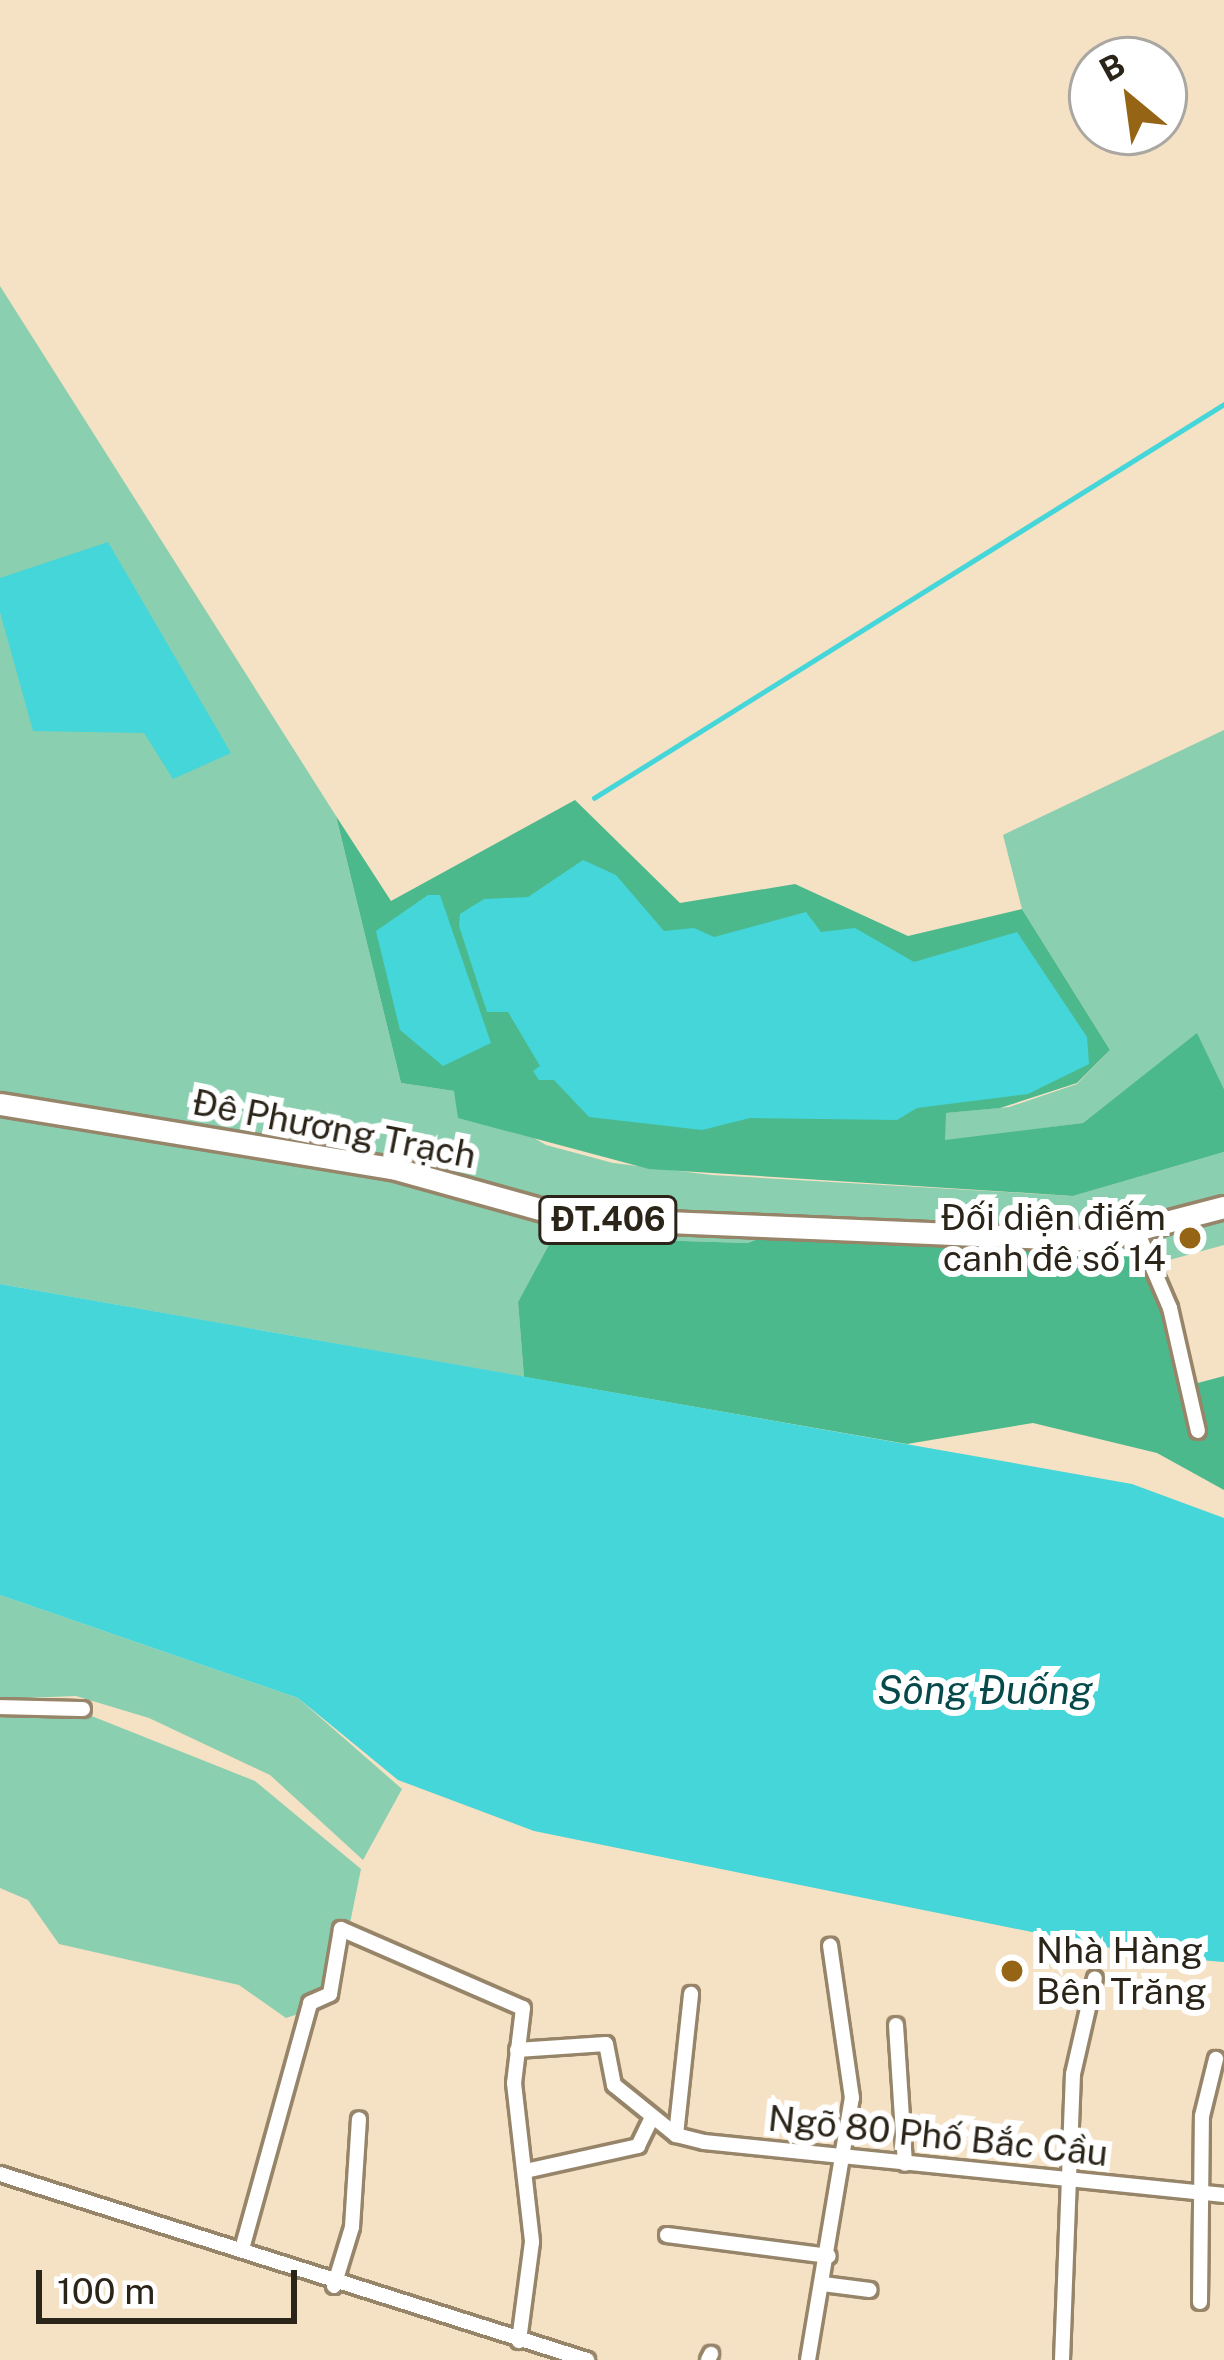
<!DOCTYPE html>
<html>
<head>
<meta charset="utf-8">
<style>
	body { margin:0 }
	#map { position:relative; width:1224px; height:2360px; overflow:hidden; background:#f5e1c4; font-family:"Public Sans",sans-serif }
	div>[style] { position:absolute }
	.green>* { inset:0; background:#8acfaf }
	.forest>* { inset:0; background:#4cb98d }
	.water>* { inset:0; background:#44d6d8 }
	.stream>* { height:4.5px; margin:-2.25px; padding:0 2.25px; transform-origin:2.25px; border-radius:2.25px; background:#44d6d8 }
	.roads { filter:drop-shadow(3px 0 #97856a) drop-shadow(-3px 0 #97856a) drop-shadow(0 3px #97856a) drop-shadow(0 -3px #97856a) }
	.minor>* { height:14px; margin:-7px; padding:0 7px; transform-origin:7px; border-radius:7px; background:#fff }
	.primary>* { height:21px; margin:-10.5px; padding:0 10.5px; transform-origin:10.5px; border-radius:10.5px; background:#fff }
	.dots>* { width:33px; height:33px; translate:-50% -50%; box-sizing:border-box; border:6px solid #fff; border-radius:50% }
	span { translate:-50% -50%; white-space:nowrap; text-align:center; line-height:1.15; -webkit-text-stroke:12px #fff; paint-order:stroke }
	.shield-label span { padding:3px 9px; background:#fff; border:3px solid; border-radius:9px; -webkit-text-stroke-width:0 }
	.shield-label { font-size:33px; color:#2b2419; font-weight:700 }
	.street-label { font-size:36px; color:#2b2419 }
	.poi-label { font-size:36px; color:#2b2419 }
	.right { translate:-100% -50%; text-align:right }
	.left { translate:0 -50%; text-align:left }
	.water-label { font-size:39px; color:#06494a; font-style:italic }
	.north { position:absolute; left:1068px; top:36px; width:120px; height:120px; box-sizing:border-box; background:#fff; border:3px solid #aaa7a3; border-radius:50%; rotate:331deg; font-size:33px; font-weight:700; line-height:48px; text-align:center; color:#2b2419 }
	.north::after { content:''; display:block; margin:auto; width:42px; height:54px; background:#956515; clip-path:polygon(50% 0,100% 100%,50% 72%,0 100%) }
	.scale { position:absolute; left:36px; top:2270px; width:261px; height:54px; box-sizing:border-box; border:6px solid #2b2419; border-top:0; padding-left:15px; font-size:36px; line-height:42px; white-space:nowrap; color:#2b2419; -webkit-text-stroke:9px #fff; paint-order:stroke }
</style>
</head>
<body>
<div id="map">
	<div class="green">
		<i style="clip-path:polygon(0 286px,336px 816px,401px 1083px,454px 1091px,546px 1145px,613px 1163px,712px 1175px,1073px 1196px,1224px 1152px,1224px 1245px,1151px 1265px,786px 1227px,748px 1243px,553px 1237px,518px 1302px,524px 1377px,0 1284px)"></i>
		<i style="clip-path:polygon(1224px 730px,1224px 1089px,1197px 1034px,1083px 1123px,944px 1141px,945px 1113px,1009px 1107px,1077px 1084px,1110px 1050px,1022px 909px,1003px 835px)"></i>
		<i style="clip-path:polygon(0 1595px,298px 1698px,402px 1789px,363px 1860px,270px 1775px,149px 1718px,76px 1696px,0 1699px)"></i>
		<i style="clip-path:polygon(0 1712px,84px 1713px,255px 1781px,361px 1869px,334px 2002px,286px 2018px,239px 1985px,59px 1944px,28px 1900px,0 1888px)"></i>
	</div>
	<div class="forest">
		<i style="clip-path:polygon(575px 800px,680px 903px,795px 884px,908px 936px,1022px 909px,1110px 1050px,1077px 1083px,1000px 1108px,946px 1113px,945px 1140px,1083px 1123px,1197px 1033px,1224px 1089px,1224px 1152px,1073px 1196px,649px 1169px,458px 1118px,454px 1091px,401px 1083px,336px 816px,391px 901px)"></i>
		<i style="clip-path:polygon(786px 1227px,1137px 1231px,1194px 1384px,1224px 1376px,1224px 1490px,1157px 1453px,1033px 1423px,907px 1444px,524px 1377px,518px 1302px,553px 1237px,748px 1243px)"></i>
	</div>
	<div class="water">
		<i style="clip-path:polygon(108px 542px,231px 753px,173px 779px,144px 733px,33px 731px,0 612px,0 578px)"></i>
		<i style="clip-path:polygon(583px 860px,616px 875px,664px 931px,694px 928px,714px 937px,806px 912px,821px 932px,855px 928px,914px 962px,1017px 932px,1087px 1037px,1089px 1064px,1028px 1094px,917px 1108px,897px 1120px,750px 1118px,702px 1130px,589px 1117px,554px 1080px,539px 1080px,533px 1071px,540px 1066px,508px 1012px,487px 1012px,459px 926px,460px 914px,484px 899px,528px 897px)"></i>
		<i style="clip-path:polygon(428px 895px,440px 895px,491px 1043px,443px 1066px,400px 1030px,376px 931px)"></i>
		<i style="clip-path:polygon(0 1284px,1132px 1484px,1224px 1518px,1224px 1962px,1150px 1956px,534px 1831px,398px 1780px,298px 1698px,0 1595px)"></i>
	</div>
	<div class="stream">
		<i style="left:594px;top:798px;width:743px;rotate:-32.02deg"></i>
	</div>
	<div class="roads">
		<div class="minor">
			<i style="left:1137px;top:1231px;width:84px;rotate:66.8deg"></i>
			<i style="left:1170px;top:1308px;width:126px;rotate:77.2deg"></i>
			<i style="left:0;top:1707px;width:83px;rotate:1.4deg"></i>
			<i style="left:896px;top:2025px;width:139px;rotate:86.3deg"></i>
			<i style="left:517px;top:2050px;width:89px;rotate:-3.9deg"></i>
			<i style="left:606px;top:2044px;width:42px;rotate:79deg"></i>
			<i style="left:614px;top:2085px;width:80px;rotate:38.9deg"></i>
			<i style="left:676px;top:2135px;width:29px;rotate:14deg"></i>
			<i style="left:704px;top:2142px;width:523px;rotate:5.82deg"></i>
			<i style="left:676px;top:2135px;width:142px;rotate:-83.9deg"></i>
			<i style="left:530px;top:2170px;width:111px;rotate:-12.5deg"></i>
			<i style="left:638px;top:2146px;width:30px;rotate:-64deg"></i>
			<i style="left:0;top:2174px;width:616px;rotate:17.58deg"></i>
			<i style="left:667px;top:2235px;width:163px;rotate:7.4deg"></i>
			<i style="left:242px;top:2249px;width:255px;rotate:-74.5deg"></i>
			<i style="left:310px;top:2003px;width:22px;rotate:-24deg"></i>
			<i style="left:330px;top:1994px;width:66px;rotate:-80.4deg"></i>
			<i style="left:341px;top:1929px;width:198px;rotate:23.5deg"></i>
			<i style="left:523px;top:2008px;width:76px;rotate:96.8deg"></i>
			<i style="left:514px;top:2083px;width:160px;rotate:83.5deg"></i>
			<i style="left:532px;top:2242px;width:100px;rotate:97.5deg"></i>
			<i style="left:823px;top:2284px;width:47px;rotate:7.3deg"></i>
			<i style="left:334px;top:2286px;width:62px;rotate:-73deg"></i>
			<i style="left:352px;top:2227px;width:108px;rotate:-86.3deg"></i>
			<i style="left:1200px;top:2302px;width:186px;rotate:-89.4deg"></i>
			<i style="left:1202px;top:2116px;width:59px;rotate:-76.2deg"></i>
			<i style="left:708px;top:2360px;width:7px;rotate:-63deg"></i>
			<i style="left:808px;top:2360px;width:266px;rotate:-80.5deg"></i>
			<i style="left:852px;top:2098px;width:154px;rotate:-98.2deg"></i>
			<i style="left:1062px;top:2360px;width:286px;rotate:-87.8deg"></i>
			<i style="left:1073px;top:2074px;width:98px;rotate:-77.1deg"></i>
		</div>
		<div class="primary">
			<i style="left:0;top:1104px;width:397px;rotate:9.3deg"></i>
			<i style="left:392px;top:1168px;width:187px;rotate:15.5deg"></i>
			<i style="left:572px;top:1218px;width:525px;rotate:2.4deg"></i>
			<i style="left:1097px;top:1240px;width:131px;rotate:-14.6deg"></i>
		</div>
	</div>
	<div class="dots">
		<i style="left:1190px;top:1238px;background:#956515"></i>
		<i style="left:1012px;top:1971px;background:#956515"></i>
	</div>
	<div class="shield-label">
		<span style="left:608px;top:1220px">ĐT.406</span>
	</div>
	<div class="street-label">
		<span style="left:334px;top:1129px;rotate:11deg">Đê Phương Trạch</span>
		<span style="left:938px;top:2136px;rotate:6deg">Ngõ 80 Phố Bắc Cầu</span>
	</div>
	<div class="poi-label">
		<span class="right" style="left:1166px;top:1238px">Đối diện điếm<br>canh đê số 14</span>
		<span class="left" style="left:1036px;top:1971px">Nhà Hàng<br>Bên Trăng</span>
	</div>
	<div class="water-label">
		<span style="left:985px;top:1690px">Sông Đuống</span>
	</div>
	<div class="north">B</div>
	<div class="scale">100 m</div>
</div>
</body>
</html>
